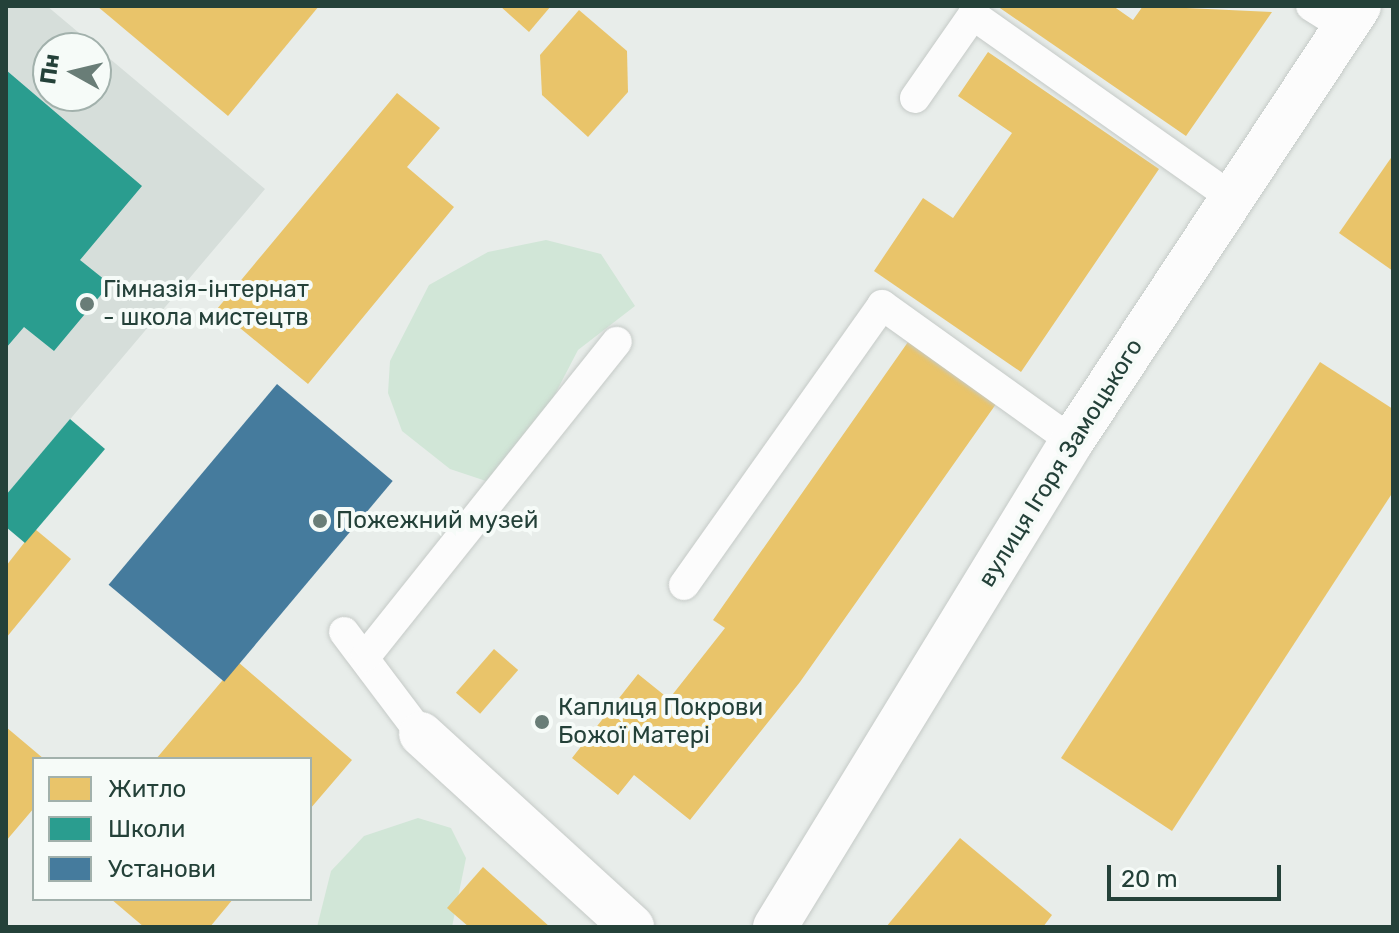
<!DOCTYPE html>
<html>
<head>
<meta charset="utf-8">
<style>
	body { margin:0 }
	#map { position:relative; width:1399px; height:933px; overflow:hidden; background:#e8edea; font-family:Rubik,sans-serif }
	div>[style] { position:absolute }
	.built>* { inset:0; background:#d6deda }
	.green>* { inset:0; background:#d1e6d7 }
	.homes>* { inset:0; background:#e9c46a; transform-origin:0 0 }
	.schools>* { inset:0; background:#2a9d8f }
	.public>* { inset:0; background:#457b9d; transform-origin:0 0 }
	.roads { filter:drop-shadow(0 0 2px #c5cac7) drop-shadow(0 0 2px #c5cac7) }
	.lane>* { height:30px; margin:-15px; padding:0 15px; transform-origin:15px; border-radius:15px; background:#fcfcfc }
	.street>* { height:44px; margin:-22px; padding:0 22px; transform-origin:22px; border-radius:22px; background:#fcfcfc }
	.dots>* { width:22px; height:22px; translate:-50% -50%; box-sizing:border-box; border:4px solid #f6fbf8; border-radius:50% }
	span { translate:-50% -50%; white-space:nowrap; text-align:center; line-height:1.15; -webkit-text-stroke:8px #f6fbf8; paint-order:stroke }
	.poi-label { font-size:24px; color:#244139 }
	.left { translate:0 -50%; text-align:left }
	.street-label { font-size:24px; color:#244139 }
	.frame { position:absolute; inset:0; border:8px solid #244139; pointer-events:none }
	.legend { position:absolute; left:32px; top:757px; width:280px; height:144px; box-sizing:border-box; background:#f6fbf8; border:2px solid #a2b1ac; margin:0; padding:10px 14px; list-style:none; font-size:24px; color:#244139 }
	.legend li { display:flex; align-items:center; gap:16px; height:40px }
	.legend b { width:40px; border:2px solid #a2b1ac }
	.north { position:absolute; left:32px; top:32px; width:80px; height:80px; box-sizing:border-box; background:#f6fbf8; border:2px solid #a2b1ac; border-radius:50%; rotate:278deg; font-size:22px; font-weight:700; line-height:32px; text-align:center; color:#244139 }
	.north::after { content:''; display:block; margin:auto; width:28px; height:36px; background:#697d77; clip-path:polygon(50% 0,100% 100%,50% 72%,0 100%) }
	.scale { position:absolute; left:1107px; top:865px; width:174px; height:36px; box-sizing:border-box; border:4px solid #244139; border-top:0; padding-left:10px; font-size:24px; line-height:28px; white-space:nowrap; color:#244139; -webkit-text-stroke:6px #f6fbf8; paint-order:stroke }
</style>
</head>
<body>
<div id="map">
	<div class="built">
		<i style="clip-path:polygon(evenodd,6px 6px,47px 6px,265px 189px,6px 495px,6px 6px,48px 48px,96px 48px,96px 96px,48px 96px,48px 48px)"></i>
	</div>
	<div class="green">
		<i style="clip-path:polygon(546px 240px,601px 254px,635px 306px,578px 350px,515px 471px,486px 481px,450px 469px,402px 431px,388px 393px,390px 361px,429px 285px,488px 252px)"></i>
		<i style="clip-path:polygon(418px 818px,451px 828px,466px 858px,452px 927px,317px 927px,331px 871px,364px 836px)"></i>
	</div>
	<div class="homes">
		<i style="clip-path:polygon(97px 6px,319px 6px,228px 116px)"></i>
		<i style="clip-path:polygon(500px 6px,551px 6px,529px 32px)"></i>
		<i style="clip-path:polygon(997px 6px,1113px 6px,1133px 20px,1143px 6px,1272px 12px,1186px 136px)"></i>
		<i style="clip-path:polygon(579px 10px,627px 51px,628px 92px,588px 137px,542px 95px,540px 55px)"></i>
		<i style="clip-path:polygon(988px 52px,1159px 169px,1021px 372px,874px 271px,923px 198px,953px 218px,1012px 133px,958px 96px)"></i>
		<i style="clip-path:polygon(397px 93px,440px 128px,407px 167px,454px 207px,308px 384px,217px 309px)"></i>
		<i style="clip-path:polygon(1393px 155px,1393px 271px,1339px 233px)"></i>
		<i style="clip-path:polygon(908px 342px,996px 404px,800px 682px,690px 820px,634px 775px,618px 795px,572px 758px,638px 674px,669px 699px,725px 628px,713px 620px)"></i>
		<i style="clip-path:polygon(1320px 362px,1393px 409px,1393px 492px,1172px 831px,1061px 758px)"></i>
		<i style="clip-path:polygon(35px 529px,71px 559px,6px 638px,6px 566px)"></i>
		<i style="left:494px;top:649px;width:32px;height:58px;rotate:41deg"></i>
		<i style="clip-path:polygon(238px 662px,352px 760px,310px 809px,310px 759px,156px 759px)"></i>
		<i style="clip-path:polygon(6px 727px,44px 759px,34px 759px,34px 808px,6px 841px)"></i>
		<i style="clip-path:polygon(960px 838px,1052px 915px,1043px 927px,886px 927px)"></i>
		<i style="clip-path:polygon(483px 867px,550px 927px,469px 927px,447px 908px)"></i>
		<i style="clip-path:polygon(111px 899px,233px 899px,210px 927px,144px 927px)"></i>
	</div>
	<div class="schools">
		<i style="clip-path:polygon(6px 70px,142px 186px,80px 260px,110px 284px,54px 351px,24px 327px,6px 348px)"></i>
		<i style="clip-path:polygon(70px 419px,105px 449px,25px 543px,6px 527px,6px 495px)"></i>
	</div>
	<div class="public">
		<i style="left:277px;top:384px;width:151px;height:262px;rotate:40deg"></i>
	</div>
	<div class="roads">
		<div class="lane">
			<i style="left:1311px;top:6px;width:39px;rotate:32deg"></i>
			<i style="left:915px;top:98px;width:101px;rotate:-55.1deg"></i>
			<i style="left:973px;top:15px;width:314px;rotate:35.2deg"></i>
			<i style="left:684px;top:585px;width:343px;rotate:-54.7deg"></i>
			<i style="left:882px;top:305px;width:234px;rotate:35.6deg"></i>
			<i style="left:344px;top:632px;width:128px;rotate:53deg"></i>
			<i style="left:366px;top:656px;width:402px;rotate:-51.4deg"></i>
		</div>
		<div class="street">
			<i style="left:421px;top:734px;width:286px;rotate:42.4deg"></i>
			<i style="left:775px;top:927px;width:570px;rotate:-58.57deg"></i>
			<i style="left:1072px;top:441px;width:521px;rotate:-56.58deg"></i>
		</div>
	</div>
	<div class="dots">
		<i style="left:87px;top:304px;background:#697d77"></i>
		<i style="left:320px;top:521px;background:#697d77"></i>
		<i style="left:542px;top:722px;background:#697d77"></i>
	</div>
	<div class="poi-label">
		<span class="left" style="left:103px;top:304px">Гімназія-інтернат<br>- школа мистецтв</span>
		<span class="left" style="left:336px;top:521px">Пожежний музей</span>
		<span class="left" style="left:558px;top:722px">Каплиця Покрови<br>Божої Матері</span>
	</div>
	<div class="street-label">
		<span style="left:1061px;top:463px;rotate:-58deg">вулиця Ігоря Замоцького</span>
	</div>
	<div class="frame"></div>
	<ul class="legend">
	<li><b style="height:22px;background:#e9c46a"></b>Житло</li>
	<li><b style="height:22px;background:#2a9d8f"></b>Школи</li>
	<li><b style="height:22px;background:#457b9d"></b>Установи</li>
	</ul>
	<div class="north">Пн</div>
	<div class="scale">20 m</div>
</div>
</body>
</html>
